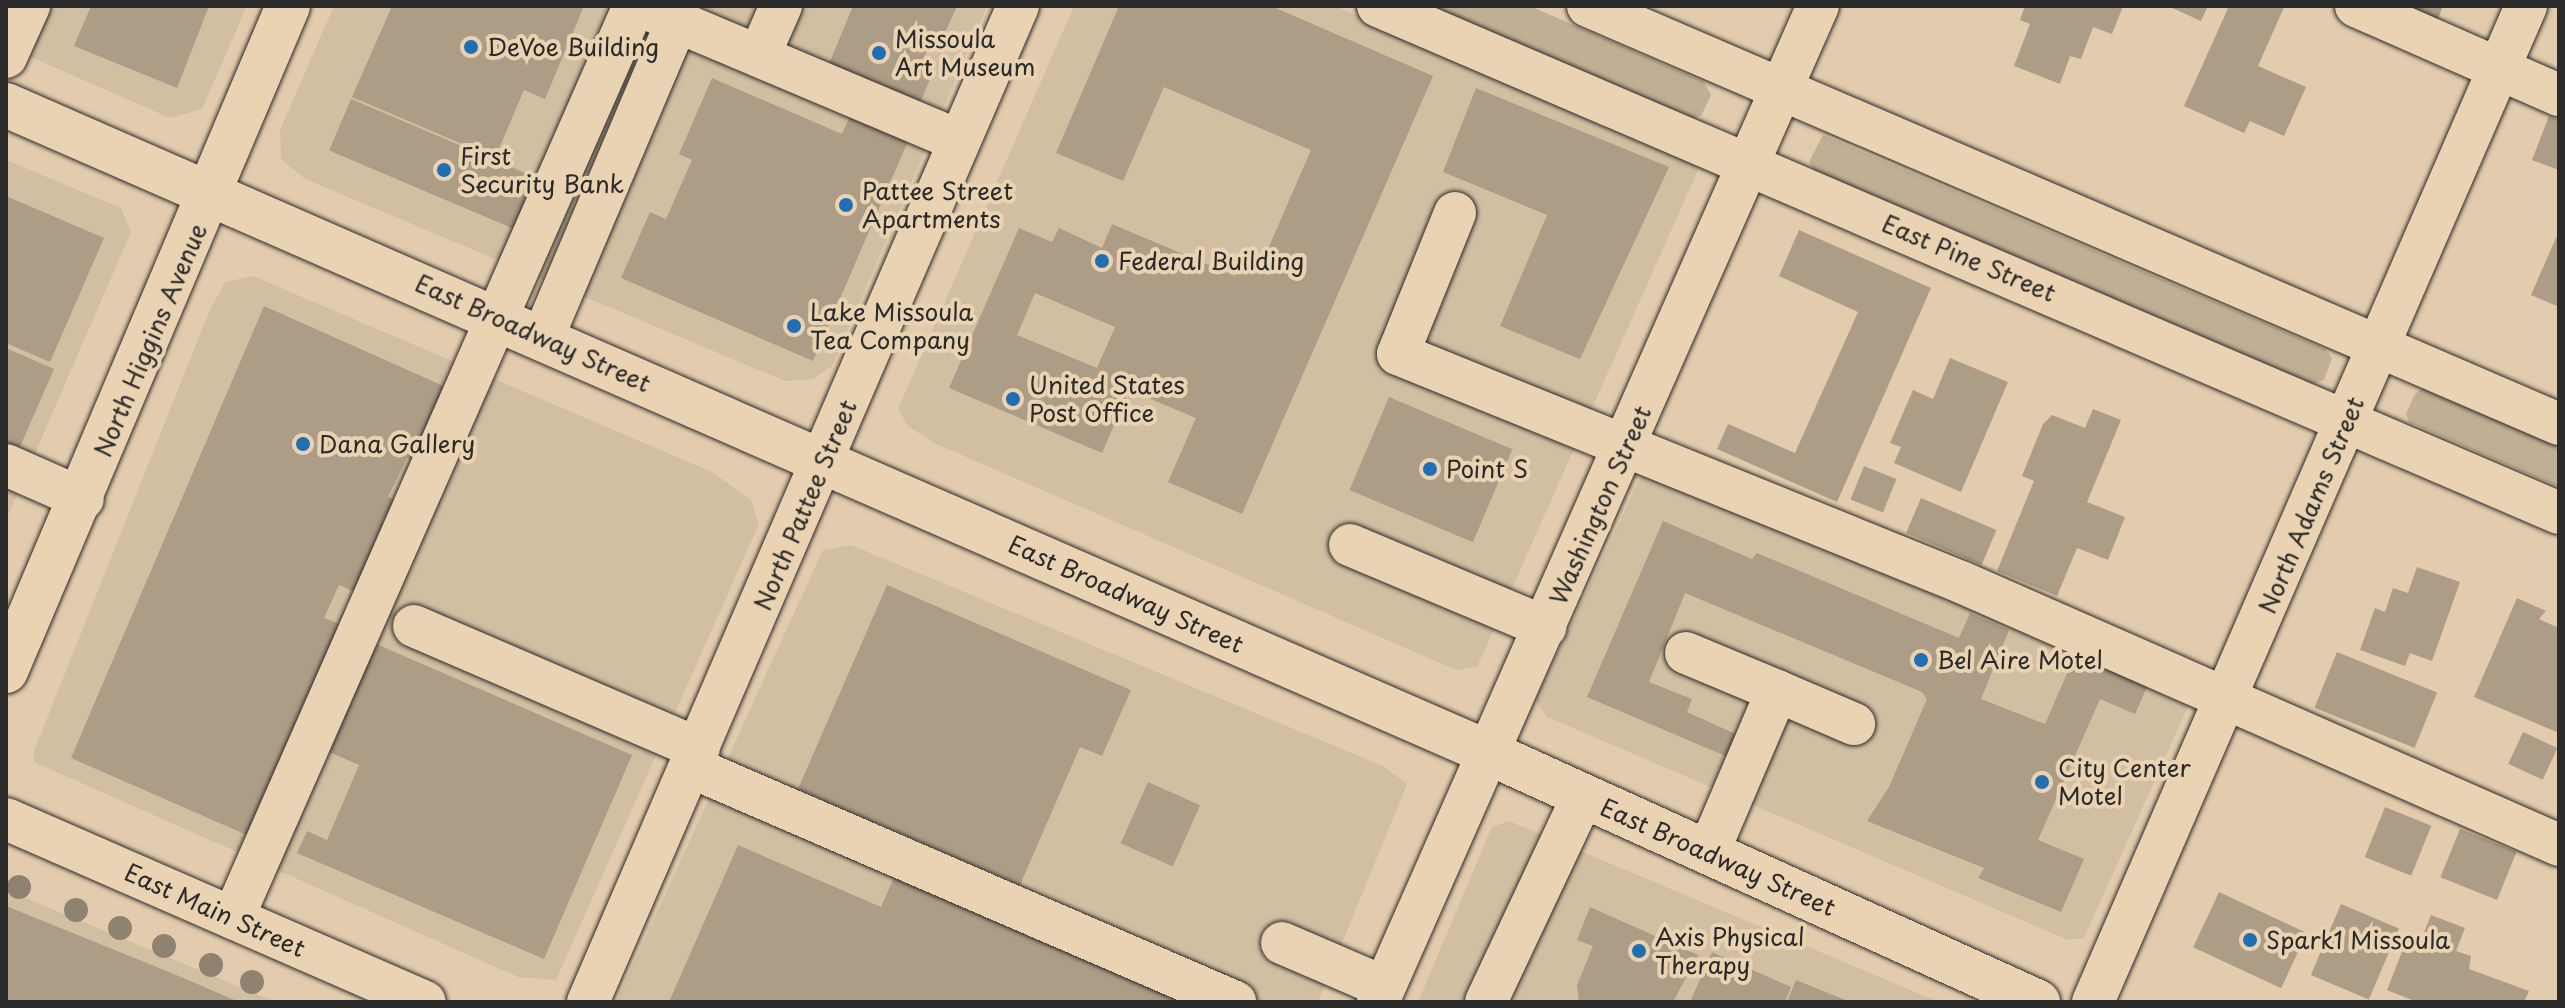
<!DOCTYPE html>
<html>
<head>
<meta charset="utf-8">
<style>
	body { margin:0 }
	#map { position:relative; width:2565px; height:1008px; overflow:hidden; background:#e2ccad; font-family:"Playpen Sans",sans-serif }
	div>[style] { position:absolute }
	.built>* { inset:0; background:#d2bea1 }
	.green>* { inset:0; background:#c1af95 }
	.building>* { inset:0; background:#ad9c86; transform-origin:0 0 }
	.roads { filter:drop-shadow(0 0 2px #2b2b2b) drop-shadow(0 0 2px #2b2b2b) }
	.minor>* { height:42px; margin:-21px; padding:0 21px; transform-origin:21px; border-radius:21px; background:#ead3b2 }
	.major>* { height:44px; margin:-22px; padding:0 22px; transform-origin:22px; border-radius:22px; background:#ead3b2 }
	.trees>* { width:24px; height:24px; margin:-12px; border-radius:50%; background:#8e8271 }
	.dots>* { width:22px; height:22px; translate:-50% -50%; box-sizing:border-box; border:4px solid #ead3b2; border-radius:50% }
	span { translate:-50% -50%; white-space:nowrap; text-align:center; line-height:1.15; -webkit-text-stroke:8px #ead3b2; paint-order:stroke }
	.poi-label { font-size:24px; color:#2b2b2b }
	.left { translate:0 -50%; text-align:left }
	.street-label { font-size:24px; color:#2b2b2b }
	.frame { position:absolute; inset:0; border:8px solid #2b2b2b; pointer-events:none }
</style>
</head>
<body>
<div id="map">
	<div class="built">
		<i style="clip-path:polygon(6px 6px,247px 6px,202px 109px,170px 118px,6px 46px)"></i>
		<i style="clip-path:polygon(334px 6px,987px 6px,832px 366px,813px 379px,785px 381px,305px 179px,281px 159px,280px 130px)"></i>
		<i style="clip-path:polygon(1074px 6px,1335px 6px,1685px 153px,1698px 170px,1477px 667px,1456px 670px,934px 443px,908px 426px,898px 409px)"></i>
		<i style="clip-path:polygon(6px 160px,121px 208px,131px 232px,6px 520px)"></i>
		<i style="clip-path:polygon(253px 276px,712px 472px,751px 500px,759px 524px,556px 980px,518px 977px,34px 762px,34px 751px,209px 312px,225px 282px)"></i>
		<i style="clip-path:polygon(1651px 456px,2189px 704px,2084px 938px,2068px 940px,1547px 717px,1535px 700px)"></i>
		<i style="clip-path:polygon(851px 545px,1383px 766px,1407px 784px,1318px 1002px,616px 1002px,823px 550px)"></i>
		<i style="clip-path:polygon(1509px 821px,1939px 1002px,1418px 1002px,1492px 827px)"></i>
		<i style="clip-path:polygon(6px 890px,276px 1002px,6px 1002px)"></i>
	</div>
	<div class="green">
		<i style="clip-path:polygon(1431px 6px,1530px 6px,1704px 82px,1711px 95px,1701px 116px,1693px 118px)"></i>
		<i style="clip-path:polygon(1823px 135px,2325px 349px,2332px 358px,2324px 380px,2309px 385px,1816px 172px,1809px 162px)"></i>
		<i style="clip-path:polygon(2425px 386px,2559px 444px,2559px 487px,2409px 422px,2406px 414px,2415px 394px)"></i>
	</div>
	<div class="building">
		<i style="clip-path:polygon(91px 6px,209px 6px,177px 88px,74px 46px)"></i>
		<i style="clip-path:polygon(392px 6px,584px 6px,545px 99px,524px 90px,495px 158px,352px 97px)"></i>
		<i style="clip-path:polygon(853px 6px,957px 6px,941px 42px,932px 39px,921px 64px,934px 70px,919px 105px,828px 66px)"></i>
		<i style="clip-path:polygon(evenodd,1119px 6px,1271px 6px,1433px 76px,1242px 514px,1168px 482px,1196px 418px,1129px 390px,1102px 453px,949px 388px,1019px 228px,1052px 242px,1059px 228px,1102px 248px,1112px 224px,1235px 276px,1243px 258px,1261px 265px,1311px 150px,1164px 87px,1123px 181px,1056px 153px,1119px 6px,1035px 293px,1115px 327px,1097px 368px,1017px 335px,1035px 293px)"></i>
		<i style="clip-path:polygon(2025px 6px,2123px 6px,2112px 34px,2093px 27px,2081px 59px,2070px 56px,2060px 84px,2014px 66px,2030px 24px,2020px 20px)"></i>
		<i style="clip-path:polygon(2168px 6px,2208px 6px,2201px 21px)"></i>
		<i style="clip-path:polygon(2229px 6px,2284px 7px,2258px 66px,2306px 87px,2284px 136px,2250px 121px,2244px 133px,2184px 106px)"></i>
		<i style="clip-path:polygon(2385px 6px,2443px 6px,2435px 26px)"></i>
		<i style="clip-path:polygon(712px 78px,842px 134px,851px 114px,909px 139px,813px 361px,621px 278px,650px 212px,666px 219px,692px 160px,679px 154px)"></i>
		<i style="clip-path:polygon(1476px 88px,1669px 167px,1580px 359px,1500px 326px,1547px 215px,1443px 172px)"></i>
		<i style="left:351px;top:99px;width:213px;height:56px;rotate:23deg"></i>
		<i style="clip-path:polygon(2549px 116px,2559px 120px,2559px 170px,2532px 160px)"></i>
		<i style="clip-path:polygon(6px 196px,104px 238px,50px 362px,6px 343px)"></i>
		<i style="clip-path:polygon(1799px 230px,1931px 288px,1837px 502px,1717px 449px,1728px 424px,1795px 453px,1858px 312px,1779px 276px)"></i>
		<i style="clip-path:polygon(2559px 231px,2559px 307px,2531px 295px)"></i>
		<i style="clip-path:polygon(264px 306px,457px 392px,417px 463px,407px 458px,388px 497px,400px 502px,362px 595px,339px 585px,324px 618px,347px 627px,258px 840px,71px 758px)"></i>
		<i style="clip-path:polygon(6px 348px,54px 369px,19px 449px,6px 443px)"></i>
		<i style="clip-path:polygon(1950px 358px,2008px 382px,1961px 492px,1894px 463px,1901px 447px,1890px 443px,1913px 390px,1933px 399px)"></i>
		<i style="left:1389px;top:397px;width:134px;height:101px;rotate:23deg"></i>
		<i style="clip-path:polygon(2093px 409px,2121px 420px,2087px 502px,2125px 517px,2108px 560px,2077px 548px,2057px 596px,1997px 571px,2034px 481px,2022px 476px,2043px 424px,2052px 415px,2085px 428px)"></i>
		<i style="left:1864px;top:466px;width:35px;height:36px;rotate:22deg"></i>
		<i style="left:1921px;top:498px;width:82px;height:38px;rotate:23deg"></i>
		<i style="clip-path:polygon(1663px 521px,1752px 559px,1757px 553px,1959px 638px,1970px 613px,2009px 630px,1981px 699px,2045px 724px,2076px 653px,2148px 685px,2135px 714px,2100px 699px,2038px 840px,2084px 859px,2061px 912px,1978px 878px,1984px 868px,1867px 821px,1889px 787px,1927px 699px,1922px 692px,1685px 593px,1649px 682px,1692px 699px,1687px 712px,1740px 736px,1730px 758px,1587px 697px)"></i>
		<i style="clip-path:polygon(2417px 567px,2460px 582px,2432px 661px,2410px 653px,2405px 666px,2360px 650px,2375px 608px,2385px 612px,2393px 588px,2408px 593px)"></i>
		<i style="clip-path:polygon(887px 585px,1131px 690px,1102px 756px,1080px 747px,1020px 885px,798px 789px)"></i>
		<i style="clip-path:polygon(2517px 598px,2546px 611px,2539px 619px,2559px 628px,2559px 733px,2474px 697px)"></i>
		<i style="clip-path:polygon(367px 640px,632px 755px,544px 959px,297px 853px,307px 831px,327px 840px,359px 765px,320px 748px)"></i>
		<i style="left:2337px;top:652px;width:108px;height:60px;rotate:22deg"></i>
		<i style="left:2523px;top:732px;width:38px;height:35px;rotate:25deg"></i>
		<i style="left:1148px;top:782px;width:57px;height:67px;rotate:24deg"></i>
		<i style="left:2385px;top:807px;width:50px;height:54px;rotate:22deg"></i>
		<i style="left:2460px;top:829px;width:61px;height:52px;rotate:22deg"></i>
		<i style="clip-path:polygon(738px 845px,881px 907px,897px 871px,1191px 1002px,669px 1002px)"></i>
		<i style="left:2219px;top:892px;width:97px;height:61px;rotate:25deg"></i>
		<i style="left:2341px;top:904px;width:63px;height:77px;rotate:23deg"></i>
		<i style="clip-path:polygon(6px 906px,174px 974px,239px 1002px,6px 1002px)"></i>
		<i style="clip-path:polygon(1590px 907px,1698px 955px,1673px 1002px,1579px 1002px,1577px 985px,1593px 946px,1577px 940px)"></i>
		<i style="clip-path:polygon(2431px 915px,2465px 928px,2456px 951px,2471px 956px,2469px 969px,2529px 991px,2524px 1002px,2417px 1002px,2387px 990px,2409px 934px,2422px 938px)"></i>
		<i style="clip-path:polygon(1712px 952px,1791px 987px,1785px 1002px,1690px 1002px)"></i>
		<i style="clip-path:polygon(1796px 980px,1850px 1002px,1787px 1002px)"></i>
	</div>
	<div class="roads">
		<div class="minor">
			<i style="left:640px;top:6px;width:346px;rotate:22.9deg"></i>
			<i style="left:1378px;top:6px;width:1285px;rotate:23.23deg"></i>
			<i style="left:1588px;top:6px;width:1057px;rotate:23.29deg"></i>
			<i style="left:2356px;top:6px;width:222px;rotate:23.7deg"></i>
			<i style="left:759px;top:56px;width:55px;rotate:-66.3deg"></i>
			<i style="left:6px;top:57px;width:56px;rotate:-65.7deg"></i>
			<i style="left:1455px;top:213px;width:152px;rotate:112deg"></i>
			<i style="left:1398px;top:354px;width:607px;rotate:22.05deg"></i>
			<i style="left:1961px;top:582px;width:653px;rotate:23.74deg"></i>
			<i style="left:543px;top:337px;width:343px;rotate:-67deg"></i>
			<i style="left:6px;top:465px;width:84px;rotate:23.8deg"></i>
			<i style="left:1350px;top:545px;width:212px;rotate:22.8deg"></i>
			<i style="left:414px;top:626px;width:310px;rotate:23.3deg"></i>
			<i style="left:1686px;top:653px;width:99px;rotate:22.7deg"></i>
			<i style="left:691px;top:767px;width:593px;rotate:23.36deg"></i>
			<i style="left:6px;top:819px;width:457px;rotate:23.6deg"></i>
			<i style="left:1708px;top:853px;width:176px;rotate:-66.9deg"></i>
			<i style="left:1777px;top:691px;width:84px;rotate:23.2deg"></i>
			<i style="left:233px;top:918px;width:996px;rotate:-66.27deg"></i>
			<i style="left:1282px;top:943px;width:111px;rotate:23.3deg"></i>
			<i style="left:588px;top:1002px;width:1085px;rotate:-66.65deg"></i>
			<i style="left:1378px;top:1002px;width:1089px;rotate:-66.17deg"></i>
			<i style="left:1486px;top:1002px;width:228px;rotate:-64.8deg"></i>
			<i style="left:2093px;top:1002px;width:1086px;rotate:-66.5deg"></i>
		</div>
		<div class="major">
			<i style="left:6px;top:105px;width:1618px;rotate:23.6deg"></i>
			<i style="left:1489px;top:753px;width:603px;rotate:24.4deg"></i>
			<i style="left:6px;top:671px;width:722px;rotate:-67.02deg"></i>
		</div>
	</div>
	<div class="trees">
		<i style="left:19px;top:887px"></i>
		<i style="left:76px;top:910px"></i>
		<i style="left:120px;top:928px"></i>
		<i style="left:164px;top:946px"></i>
		<i style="left:211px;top:965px"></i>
		<i style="left:252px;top:982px"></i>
	</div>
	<div class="dots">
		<i style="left:471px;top:47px;background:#1f6fb2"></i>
		<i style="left:879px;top:53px;background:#1f6fb2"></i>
		<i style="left:444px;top:170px;background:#1f6fb2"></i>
		<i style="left:846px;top:205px;background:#1f6fb2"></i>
		<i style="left:1102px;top:261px;background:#1f6fb2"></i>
		<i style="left:794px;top:326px;background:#1f6fb2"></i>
		<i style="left:1013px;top:399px;background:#1f6fb2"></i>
		<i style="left:303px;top:444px;background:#1f6fb2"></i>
		<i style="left:1430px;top:469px;background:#1f6fb2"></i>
		<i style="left:1921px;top:660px;background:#1f6fb2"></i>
		<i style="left:2042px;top:782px;background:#1f6fb2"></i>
		<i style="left:2250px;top:940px;background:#1f6fb2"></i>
		<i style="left:1639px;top:951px;background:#1f6fb2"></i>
	</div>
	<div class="poi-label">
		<span class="left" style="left:895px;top:53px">Missoula<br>Art Museum</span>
		<span class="left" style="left:487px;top:47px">DeVoe Building</span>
		<span class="left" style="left:460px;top:170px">First<br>Security Bank</span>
		<span class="left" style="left:862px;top:205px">Pattee Street<br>Apartments</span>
		<span class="left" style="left:1118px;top:261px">Federal Building</span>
		<span class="left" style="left:810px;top:326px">Lake Missoula<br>Tea Company</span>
		<span class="left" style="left:1029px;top:399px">United States<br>Post Office</span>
		<span class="left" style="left:319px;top:444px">Dana Gallery</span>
		<span class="left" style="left:1446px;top:469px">Point S</span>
		<span class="left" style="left:1937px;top:660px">Bel Aire Motel</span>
		<span class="left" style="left:2058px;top:782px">City Center<br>Motel</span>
		<span class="left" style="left:1655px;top:951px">Axis Physical<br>Therapy</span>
		<span class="left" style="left:2266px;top:940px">Spark1 Missoula</span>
	</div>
	<div class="street-label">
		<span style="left:1969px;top:258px;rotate:23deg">East Pine Street</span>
		<span style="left:533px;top:333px;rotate:24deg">East Broadway Street</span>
		<span style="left:150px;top:340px;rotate:-67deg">North Higgins Avenue</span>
		<span style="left:805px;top:505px;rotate:-67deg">North Pattee Street</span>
		<span style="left:1600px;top:505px;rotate:-66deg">Washington Street</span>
		<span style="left:2311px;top:505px;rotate:-67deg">North Adams Street</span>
		<span style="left:1126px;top:594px;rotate:24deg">East Broadway Street</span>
		<span style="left:1718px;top:857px;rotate:24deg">East Broadway Street</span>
		<span style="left:215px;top:910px;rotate:24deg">East Main Street</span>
	</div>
	<div class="frame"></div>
</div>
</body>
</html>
